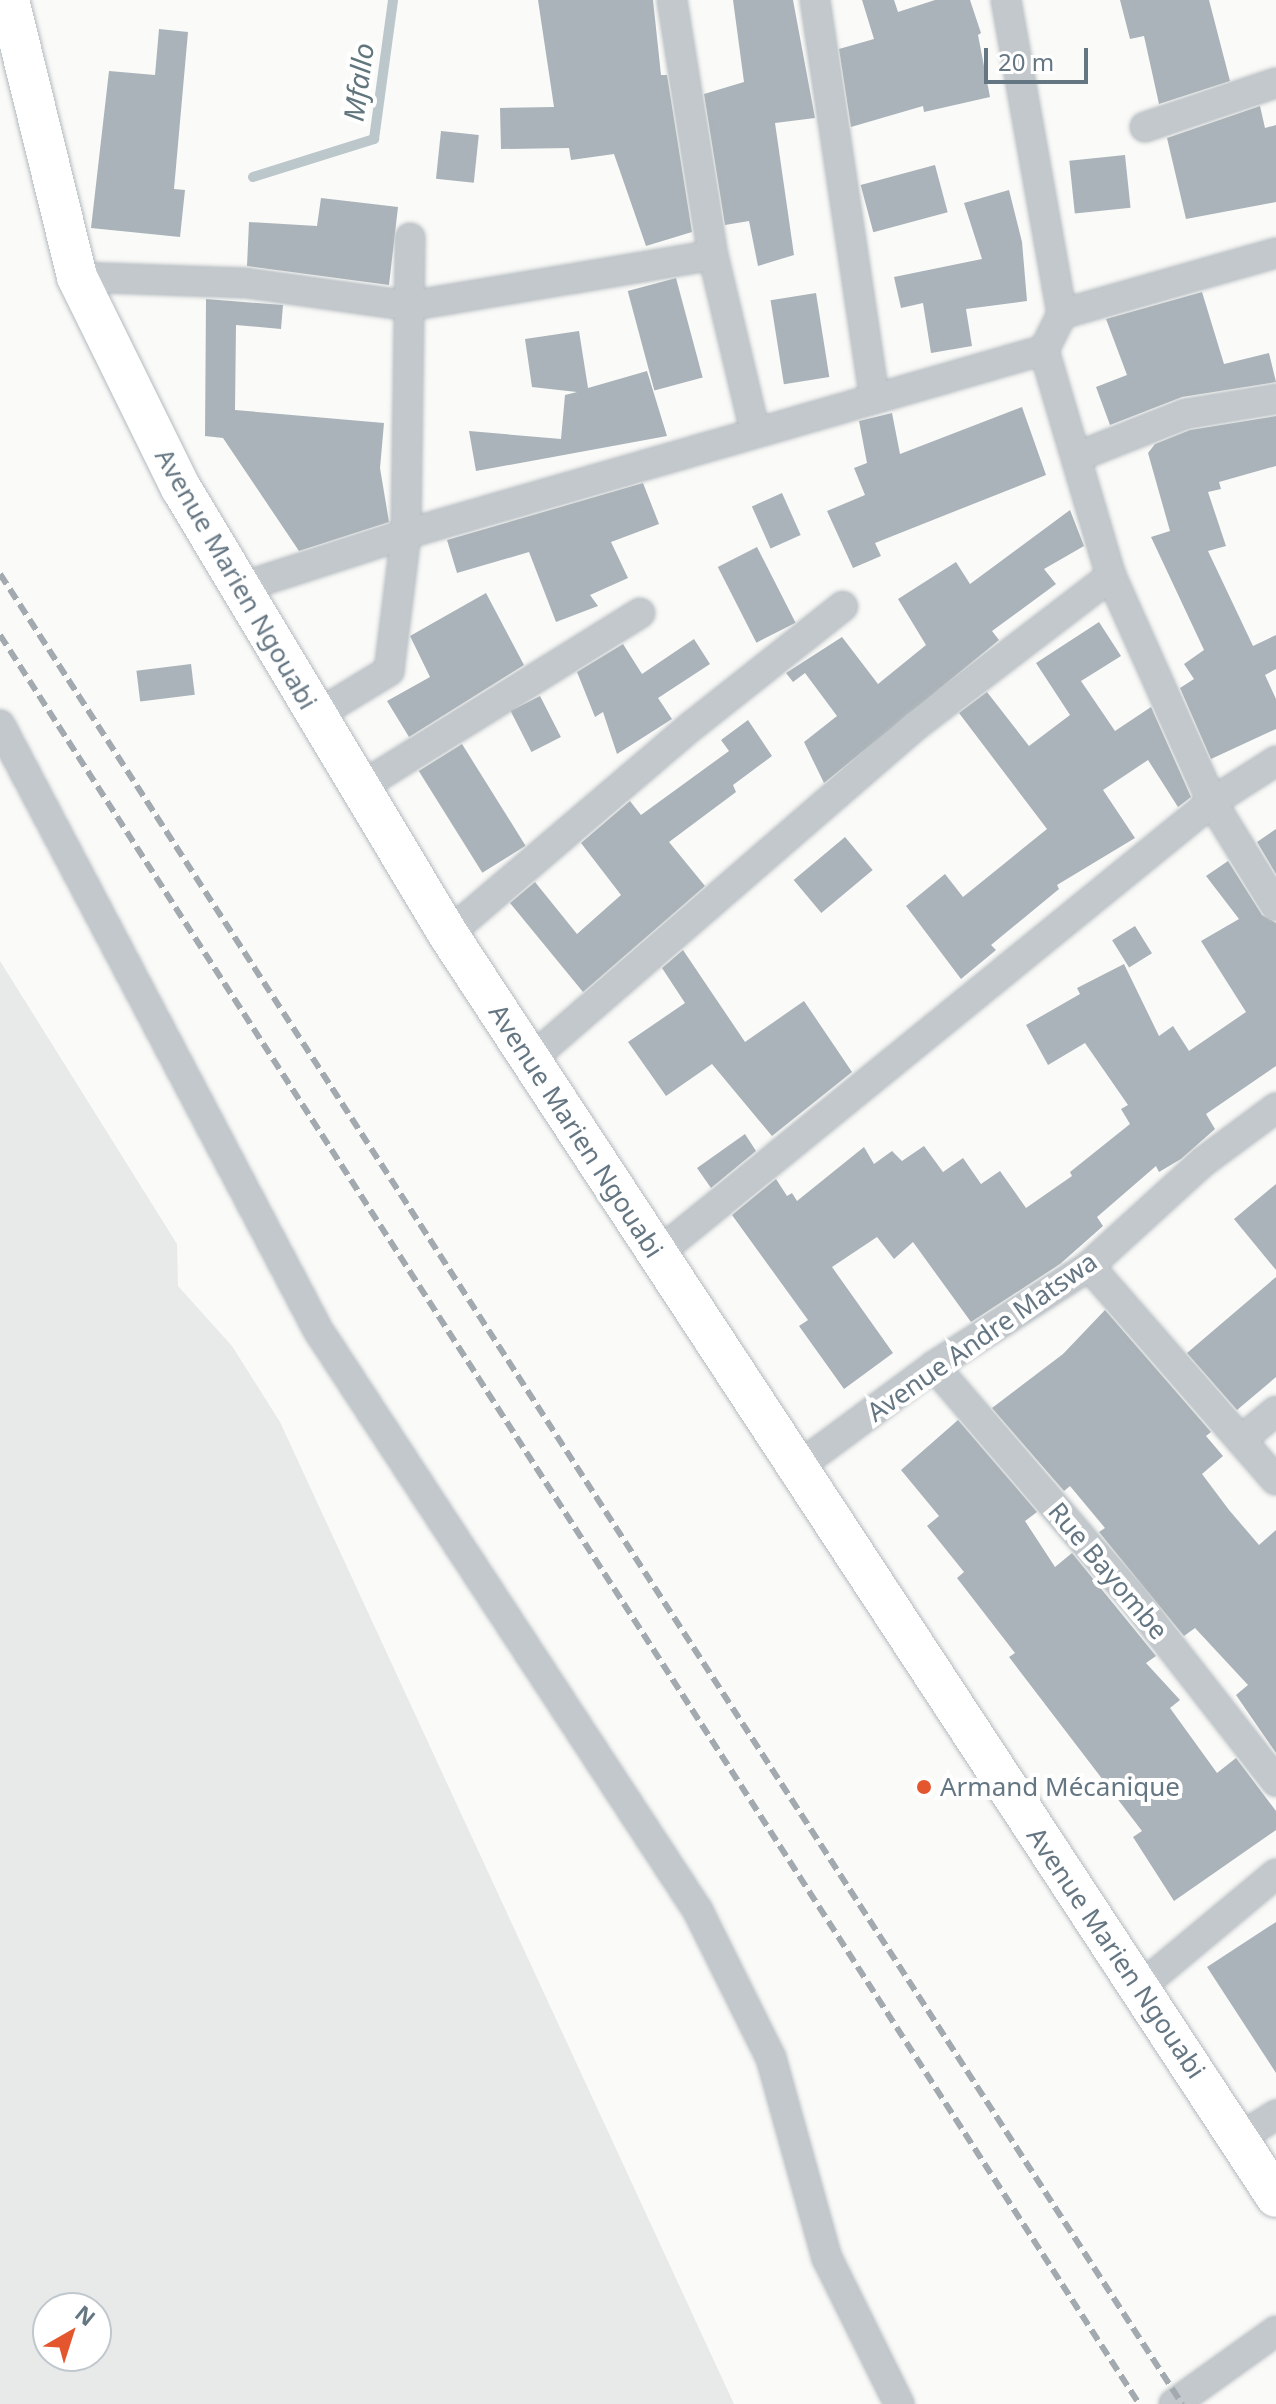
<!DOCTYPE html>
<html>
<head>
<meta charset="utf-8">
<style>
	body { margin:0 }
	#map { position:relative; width:1276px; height:2404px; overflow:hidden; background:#fafaf8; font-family:"Noto Sans",sans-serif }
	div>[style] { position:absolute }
	.built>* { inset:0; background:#e8e9e9 }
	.stream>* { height:10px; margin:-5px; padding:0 5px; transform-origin:5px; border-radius:5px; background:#bbc7cb }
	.building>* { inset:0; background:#aab3b9; transform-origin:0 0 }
	.roads { filter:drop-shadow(0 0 2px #b3babf) drop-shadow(0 0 2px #b3babf) }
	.street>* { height:28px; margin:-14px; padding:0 14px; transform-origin:14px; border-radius:14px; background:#c3c8cc }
	.secondary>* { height:40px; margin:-20px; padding:0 20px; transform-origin:20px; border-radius:20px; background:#fff }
	.rail>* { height:6px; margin-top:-3px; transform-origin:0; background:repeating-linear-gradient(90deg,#a2aab0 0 12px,transparent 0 18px) }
	.dots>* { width:22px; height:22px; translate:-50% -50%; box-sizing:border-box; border:4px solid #fff; border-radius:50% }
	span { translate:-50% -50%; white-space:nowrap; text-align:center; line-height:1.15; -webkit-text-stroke:8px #fff; paint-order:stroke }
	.street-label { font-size:26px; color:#657683 }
	.poi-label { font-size:26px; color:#657683 }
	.left { translate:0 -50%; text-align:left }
	.water-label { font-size:28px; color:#60757c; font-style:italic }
	.north { position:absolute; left:32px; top:2292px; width:80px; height:80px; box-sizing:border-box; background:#fff; border:2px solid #c1c8cd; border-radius:50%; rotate:39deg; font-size:22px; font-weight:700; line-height:32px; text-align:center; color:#657683 }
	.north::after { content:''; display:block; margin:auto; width:28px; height:36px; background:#e4572e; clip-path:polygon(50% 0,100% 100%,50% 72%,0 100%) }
	.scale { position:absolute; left:984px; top:48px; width:104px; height:36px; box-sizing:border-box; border:4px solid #657683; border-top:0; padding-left:10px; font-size:24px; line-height:28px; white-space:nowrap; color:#657683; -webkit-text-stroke:6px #fff; paint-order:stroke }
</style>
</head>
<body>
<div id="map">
	<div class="built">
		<i style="clip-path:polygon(evenodd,0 961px,177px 1244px,178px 1286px,232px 1346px,280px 1422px,734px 2404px,0 2404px,0 961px,48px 2308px,96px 2308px,96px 2356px,48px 2356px,48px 2308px)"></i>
	</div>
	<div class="stream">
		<i style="left:253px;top:177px;width:127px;rotate:-17.4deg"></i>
		<i style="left:374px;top:139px;width:140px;rotate:-82.2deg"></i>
	</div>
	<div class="building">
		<i style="clip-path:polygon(538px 0,653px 0,661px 75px,667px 75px,692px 232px,646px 246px,614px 154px,571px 160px,569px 148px,501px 149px,500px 108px,554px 107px)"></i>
		<i style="clip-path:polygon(733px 0,793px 0,815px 118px,775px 123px,794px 255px,758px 266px,749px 221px,725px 225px,704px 94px,744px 82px)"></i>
		<i style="clip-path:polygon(862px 0,894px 0,898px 12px,935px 0,970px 0,981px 33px,978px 35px,990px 97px,924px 112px,923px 106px,851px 127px,839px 49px,874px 39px)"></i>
		<i style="clip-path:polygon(1120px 0,1209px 0,1230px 81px,1159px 104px,1144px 36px,1130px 39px)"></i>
		<i style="clip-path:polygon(159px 29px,188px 32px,174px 189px,185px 190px,180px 237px,91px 228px,109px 71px,155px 75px)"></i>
		<i style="clip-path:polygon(1260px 106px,1265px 128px,1276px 125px,1276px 202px,1186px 219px,1167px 138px)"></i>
		<i style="left:441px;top:131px;width:38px;height:48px;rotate:6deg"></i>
		<i style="left:1125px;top:155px;width:53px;height:56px;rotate:84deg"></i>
		<i style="left:935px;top:165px;width:49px;height:77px;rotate:75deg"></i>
		<i style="clip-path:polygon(1009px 190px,1022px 242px,1027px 301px,966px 309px,972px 346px,931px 353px,923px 303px,901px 308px,894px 277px,982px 259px,964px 203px)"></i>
		<i style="clip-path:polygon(321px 198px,398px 207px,389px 285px,247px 266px,249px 222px,317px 226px)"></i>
		<i style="left:676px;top:278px;width:103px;height:50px;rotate:75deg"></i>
		<i style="clip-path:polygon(1202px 292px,1224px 364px,1269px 353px,1276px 382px,1182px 397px,1110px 425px,1096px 387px,1127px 375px,1106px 319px)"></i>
		<i style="left:816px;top:293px;width:85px;height:46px;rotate:81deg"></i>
		<i style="clip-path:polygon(206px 299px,283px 305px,281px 329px,236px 325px,235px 410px,384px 423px,380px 468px,389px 522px,299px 551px,223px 438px,205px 436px)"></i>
		<i style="clip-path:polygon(579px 331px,588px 388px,647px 371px,667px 436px,476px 471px,469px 431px,561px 439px,565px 395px,577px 392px,532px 387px,525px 339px)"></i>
		<i style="clip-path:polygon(1022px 407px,1046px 475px,875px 543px,881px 556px,853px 568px,827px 511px,865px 495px,854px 468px,867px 463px,859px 421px,892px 413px,900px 454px)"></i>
		<i style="clip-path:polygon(1276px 416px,1276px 466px,1219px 482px,1221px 489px,1208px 492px,1226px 546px,1208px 551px,1253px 646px,1276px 635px,1276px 669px,1265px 675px,1276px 699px,1276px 729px,1211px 759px,1180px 688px,1194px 679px,1184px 664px,1204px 650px,1151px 537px,1170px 531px,1148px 453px,1155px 444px,1190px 430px)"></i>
		<i style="clip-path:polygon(643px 483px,659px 524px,611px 542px,628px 578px,590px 595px,598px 606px,556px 622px,529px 552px,457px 573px,447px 540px)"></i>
		<i style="left:782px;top:493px;width:46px;height:33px;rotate:66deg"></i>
		<i style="clip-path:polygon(1070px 510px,1084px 546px,1044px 569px,1056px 584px,992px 631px,999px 640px,824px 783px,804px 742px,837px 716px,805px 673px,793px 682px,786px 673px,842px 637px,878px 684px,926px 645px,898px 599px,956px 562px,970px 584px)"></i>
		<i style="left:757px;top:547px;width:85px;height:44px;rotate:63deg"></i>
		<i style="clip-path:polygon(486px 593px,524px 665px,409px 737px,387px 701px,430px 677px,410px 636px)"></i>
		<i style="clip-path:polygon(1099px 622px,1121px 656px,1081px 681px,1115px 731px,1151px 707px,1191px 797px,1178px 807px,1148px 760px,1103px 790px,1135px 838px,1057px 885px,1059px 889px,991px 945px,996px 950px,961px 979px,906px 906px,945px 874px,963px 897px,1047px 829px,959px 713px,987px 692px,1029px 746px,1070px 715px,1036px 663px)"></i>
		<i style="clip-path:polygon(694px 639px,710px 664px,658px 698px,672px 719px,617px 754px,603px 712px,595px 717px,577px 672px,623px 644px,642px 674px)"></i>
		<i style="left:191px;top:664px;width:31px;height:55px;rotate:83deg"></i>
		<i style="left:540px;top:696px;width:46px;height:33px;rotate:63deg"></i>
		<i style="clip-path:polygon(748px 720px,772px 756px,733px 785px,736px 792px,669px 842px,705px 886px,583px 992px,510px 903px,535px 882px,577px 934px,621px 895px,581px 843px,630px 801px,641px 815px,729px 751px,721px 740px)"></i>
		<i style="left:462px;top:744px;width:120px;height:51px;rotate:58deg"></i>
		<i style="clip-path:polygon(1276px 829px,1276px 874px,1257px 842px)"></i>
		<i style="left:845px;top:837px;width:43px;height:67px;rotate:50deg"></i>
		<i style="clip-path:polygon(1228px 861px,1262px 915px,1276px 923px,1276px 1066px,1206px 1114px,1215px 1129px,1181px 1159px,1159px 1172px,1156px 1166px,1097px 1217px,1103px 1226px,1060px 1264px,971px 1322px,913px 1242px,894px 1259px,877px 1237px,832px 1267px,893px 1353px,844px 1389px,799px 1326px,808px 1320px,732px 1215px,776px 1179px,787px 1196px,792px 1193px,797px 1201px,864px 1147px,874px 1164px,892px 1151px,902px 1161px,924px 1146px,943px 1172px,963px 1158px,981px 1184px,1000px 1171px,1026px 1208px,1072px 1176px,1070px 1172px,1130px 1124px,1121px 1109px,1128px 1105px,1085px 1043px,1048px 1065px,1026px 1025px,1080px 994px,1077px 988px,1124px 964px,1159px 1036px,1173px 1026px,1189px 1051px,1246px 1012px,1201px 941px,1239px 919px,1206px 876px)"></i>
		<i style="left:1135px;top:926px;width:32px;height:27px;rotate:58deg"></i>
		<i style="clip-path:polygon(683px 950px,745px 1042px,804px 1001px,852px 1072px,772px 1136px,712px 1064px,666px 1096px,628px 1042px,685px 1003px,662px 968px)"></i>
		<i style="clip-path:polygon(745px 1134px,756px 1151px,711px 1188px,697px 1168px)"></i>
		<i style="clip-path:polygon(1276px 1184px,1276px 1270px,1234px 1219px)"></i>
		<i style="clip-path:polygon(1276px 1277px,1276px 1377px,1237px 1410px,1187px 1353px)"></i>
		<i style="clip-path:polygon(1105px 1310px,1211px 1432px,1206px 1436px,1223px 1456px,1202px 1474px,1229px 1510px,1259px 1545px,1276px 1530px,1276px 1753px,1236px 1695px,1248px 1685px,1195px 1628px,1184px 1636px,1099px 1532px,1105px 1528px,1070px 1486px,1064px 1491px,992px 1408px,1063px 1354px)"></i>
		<i style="clip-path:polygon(958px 1420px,1037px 1512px,1025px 1521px,1055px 1567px,1072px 1553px,1156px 1656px,1146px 1663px,1180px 1700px,1170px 1708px,1217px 1773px,1236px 1758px,1276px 1811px,1276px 1830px,1174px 1901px,1133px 1837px,1142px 1831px,1009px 1657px,1015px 1653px,957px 1578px,964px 1572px,927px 1526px,939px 1516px,901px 1470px)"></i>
		<i style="clip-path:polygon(1276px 1922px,1276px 2073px,1207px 1967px)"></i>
	</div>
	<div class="roads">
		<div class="street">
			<i style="left:672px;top:0;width:258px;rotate:80.9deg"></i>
			<i style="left:713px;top:255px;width:181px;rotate:76.6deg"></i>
			<i style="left:815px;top:0;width:401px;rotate:81.5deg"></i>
			<i style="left:1006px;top:0;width:319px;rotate:79.9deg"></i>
			<i style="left:1062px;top:314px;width:40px;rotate:116.6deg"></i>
			<i style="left:1044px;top:350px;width:236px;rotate:73.5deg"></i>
			<i style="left:1111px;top:576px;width:248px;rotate:65.9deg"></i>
			<i style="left:1212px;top:802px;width:122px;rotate:58.4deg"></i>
			<i style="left:1145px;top:127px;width:138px;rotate:-18.6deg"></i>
			<i style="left:77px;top:277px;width:169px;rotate:2deg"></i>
			<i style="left:246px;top:283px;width:165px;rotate:8deg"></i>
			<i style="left:409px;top:306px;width:308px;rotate:-9.5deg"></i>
			<i style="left:1062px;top:314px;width:223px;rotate:-15.9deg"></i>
			<i style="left:1079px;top:456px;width:114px;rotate:-21.6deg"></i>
			<i style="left:1185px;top:414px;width:92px;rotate:-9.4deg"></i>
			<i style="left:239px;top:588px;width:176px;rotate:-17.9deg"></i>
			<i style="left:406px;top:534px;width:664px;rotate:-16.09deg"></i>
			<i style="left:315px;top:716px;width:87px;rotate:-31.3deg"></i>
			<i style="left:389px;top:671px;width:138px;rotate:-82.9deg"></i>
			<i style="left:406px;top:534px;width:296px;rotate:-89.2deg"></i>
			<i style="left:0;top:725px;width:683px;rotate:62.27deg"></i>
			<i style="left:318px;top:1330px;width:694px;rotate:56.81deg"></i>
			<i style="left:698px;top:1911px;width:164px;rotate:63.6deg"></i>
			<i style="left:771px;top:2058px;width:208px;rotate:74.4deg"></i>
			<i style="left:827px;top:2258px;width:163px;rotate:63.7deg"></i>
			<i style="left:359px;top:788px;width:331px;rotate:-31.9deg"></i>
			<i style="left:448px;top:934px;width:322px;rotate:-40.5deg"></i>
			<i style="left:693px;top:725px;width:191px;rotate:-38.4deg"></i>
			<i style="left:530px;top:1060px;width:510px;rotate:-40.94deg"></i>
			<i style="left:915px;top:726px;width:247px;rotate:-37.4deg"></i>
			<i style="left:657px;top:1254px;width:716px;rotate:-39.16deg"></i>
			<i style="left:1212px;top:802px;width:76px;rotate:-32.6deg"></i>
			<i style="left:1089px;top:1266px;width:284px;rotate:48.9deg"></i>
			<i style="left:934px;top:1366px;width:304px;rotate:49.4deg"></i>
			<i style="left:1132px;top:1597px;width:234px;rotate:52deg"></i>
			<i style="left:1241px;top:1440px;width:45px;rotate:-39.6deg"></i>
			<i style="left:795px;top:1469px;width:173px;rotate:-36.5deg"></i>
			<i style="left:934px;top:1366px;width:184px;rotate:-32.8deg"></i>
			<i style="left:1089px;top:1266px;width:154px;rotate:-42.4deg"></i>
			<i style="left:1203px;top:1162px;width:91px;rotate:-36.5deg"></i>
			<i style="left:1139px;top:1988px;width:178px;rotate:-39.8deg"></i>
			<i style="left:1239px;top:2138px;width:44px;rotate:-31.9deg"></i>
			<i style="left:1174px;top:2404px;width:125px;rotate:-35.6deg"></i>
		</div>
		<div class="secondary">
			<i style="left:9px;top:0;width:285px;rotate:76.2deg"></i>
			<i style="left:77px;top:277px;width:235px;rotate:63.8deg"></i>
			<i style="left:181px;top:488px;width:520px;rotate:59.09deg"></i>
			<i style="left:448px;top:934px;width:1510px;rotate:56.75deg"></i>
		</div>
	</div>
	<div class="rail">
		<i style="left:0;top:574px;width:2179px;rotate:57.14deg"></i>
		<i style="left:0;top:635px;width:2104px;rotate:57.22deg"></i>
	</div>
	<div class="dots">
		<i style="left:924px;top:1787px;background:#e4572e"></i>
	</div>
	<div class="street-label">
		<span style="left:236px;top:579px;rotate:60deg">Avenue Marien Ngouabi</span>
		<span style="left:576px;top:1131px;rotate:57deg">Avenue Marien Ngouabi</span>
		<span style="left:982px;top:1337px;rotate:-35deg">Avenue Andre Matswa</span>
		<span style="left:1108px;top:1571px;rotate:50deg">Rue Bayombe</span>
		<span style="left:1116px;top:1953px;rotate:56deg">Avenue Marien Ngouabi</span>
	</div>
	<div class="poi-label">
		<span class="left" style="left:940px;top:1787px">Armand Mécanique</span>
	</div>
	<div class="water-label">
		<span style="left:358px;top:82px;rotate:-82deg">Mfallo</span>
	</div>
	<div class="north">N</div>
	<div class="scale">20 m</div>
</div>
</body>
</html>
